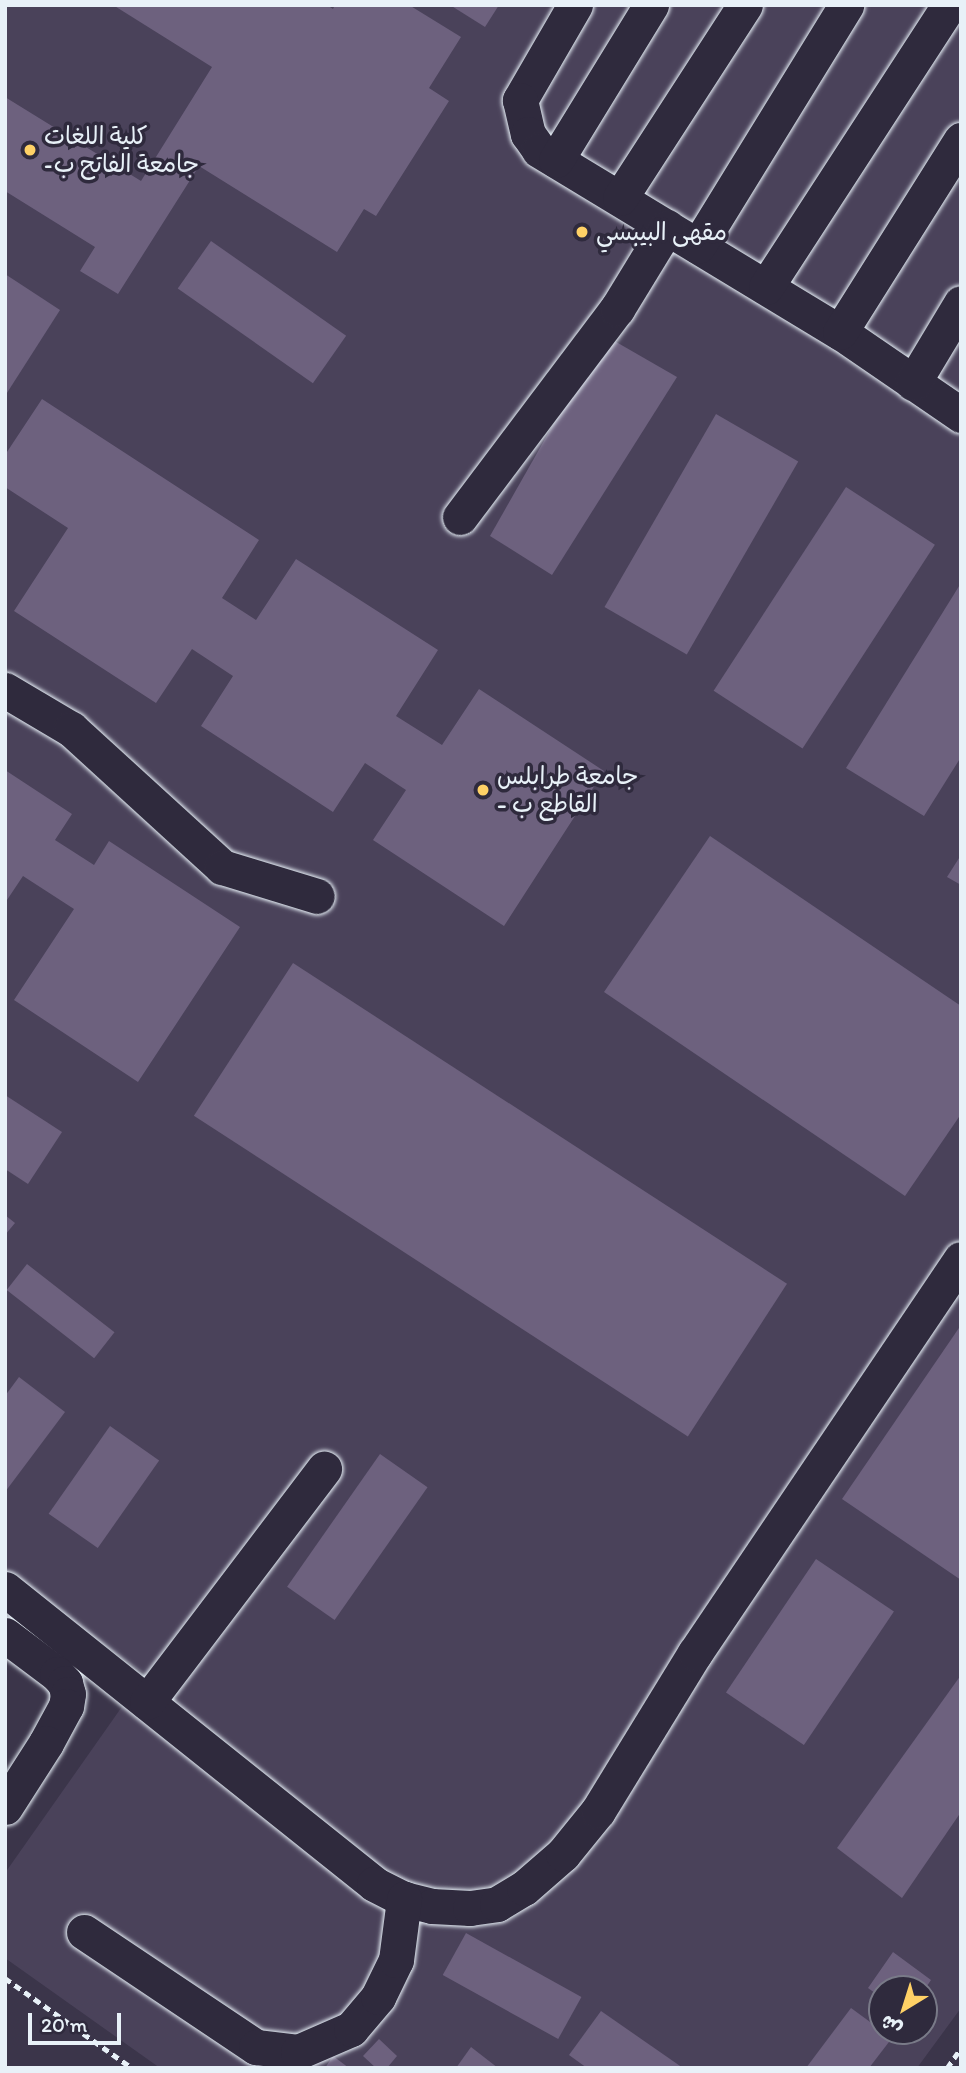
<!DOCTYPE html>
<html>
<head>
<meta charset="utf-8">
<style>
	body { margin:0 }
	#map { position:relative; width:966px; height:2073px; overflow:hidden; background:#3b354a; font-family:Itim,"Playpen Sans Arabic",sans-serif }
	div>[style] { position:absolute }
	.built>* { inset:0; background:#4a425a }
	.building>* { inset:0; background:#6d617e; transform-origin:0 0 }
	.path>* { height:4.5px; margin-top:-2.25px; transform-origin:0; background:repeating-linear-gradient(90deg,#e8f1f8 0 7px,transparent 0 12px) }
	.roads { filter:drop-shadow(0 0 2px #e8f1f8) drop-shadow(0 0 2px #e8f1f8) }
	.minor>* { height:35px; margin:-17.5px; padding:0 17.5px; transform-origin:17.5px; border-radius:17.5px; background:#2f2a3d }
	.dots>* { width:19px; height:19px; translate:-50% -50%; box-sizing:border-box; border:4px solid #2f2a3d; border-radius:50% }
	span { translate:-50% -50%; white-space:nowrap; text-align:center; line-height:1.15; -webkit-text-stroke:7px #2f2a3d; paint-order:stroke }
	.poi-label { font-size:24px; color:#e8f1f8 }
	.left { translate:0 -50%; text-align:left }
	.frame { position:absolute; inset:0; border:7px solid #e8f1f8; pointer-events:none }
	.north { position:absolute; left:868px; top:1975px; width:70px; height:70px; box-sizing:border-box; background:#2f2a3d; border:2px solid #797a88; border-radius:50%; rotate:218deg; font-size:19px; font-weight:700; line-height:28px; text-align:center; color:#e8f1f8 }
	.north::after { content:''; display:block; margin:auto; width:24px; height:32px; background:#ffd166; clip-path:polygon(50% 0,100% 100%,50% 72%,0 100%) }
	.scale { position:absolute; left:28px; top:2013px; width:93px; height:32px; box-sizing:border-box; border:4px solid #e8f1f8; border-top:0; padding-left:9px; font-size:21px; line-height:24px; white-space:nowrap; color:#e8f1f8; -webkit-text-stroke:5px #2f2a3d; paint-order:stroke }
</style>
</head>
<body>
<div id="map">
	<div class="built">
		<i style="clip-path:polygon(evenodd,5px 5px,961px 5px,961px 2008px,917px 2068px,160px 2068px,5px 1958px,5px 1873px,145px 1674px,5px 1575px,5px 5px,882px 1989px,924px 1989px,924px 2031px,882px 2031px,882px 1989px)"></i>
	</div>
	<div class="building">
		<i style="clip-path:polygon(113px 5px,327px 5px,333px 9px,335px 5px,409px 5px,461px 37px,429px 88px,449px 101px,376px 216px,364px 209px,337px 252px,199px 166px,118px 294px,80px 271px,95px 247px,5px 191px,5px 97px,141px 181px,212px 67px)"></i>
		<i style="clip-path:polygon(450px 5px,499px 5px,485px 27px)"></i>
		<i style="left:211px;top:241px;width:165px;height:58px;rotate:35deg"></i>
		<i style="clip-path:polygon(5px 274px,60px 310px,5px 396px)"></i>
		<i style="clip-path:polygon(604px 335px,677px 377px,552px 575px,490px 536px)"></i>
		<i style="clip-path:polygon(42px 399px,259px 540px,222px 598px,256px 620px,296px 559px,438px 650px,396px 716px,442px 745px,479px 689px,604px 771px,504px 926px,373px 840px,406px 790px,365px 763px,333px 812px,201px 726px,233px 676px,192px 649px,156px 703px,14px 611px,68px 528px,5px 487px,5px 455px)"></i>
		<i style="left:716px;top:414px;width:95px;height:223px;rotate:30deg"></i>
		<i style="left:846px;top:487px;width:106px;height:243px;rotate:33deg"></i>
		<i style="clip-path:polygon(961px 583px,961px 757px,924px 816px,846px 768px)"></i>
		<i style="clip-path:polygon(5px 770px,72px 814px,55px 840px,94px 865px,109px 841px,240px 927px,138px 1082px,14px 1000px,74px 909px,23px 876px,5px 903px)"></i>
		<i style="clip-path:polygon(710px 836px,961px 1006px,961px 1114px,905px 1196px,604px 992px)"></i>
		<i style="clip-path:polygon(961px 855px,961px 885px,947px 877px)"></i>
		<i style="left:293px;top:963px;width:589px;height:182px;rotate:33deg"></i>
		<i style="clip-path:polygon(5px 1095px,62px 1132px,28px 1184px,5px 1169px)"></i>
		<i style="clip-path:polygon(5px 1215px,15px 1223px,5px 1235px)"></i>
		<i style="left:27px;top:1264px;width:111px;height:33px;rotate:38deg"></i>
		<i style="clip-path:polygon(961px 1325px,961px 1580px,842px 1499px)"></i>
		<i style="clip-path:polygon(19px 1377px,65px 1412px,5px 1492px,5px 1396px)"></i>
		<i style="left:110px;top:1426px;width:60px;height:107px;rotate:35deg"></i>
		<i style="left:380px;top:1454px;width:58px;height:162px;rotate:35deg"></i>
		<i style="left:816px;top:1559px;width:94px;height:161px;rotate:34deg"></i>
		<i style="clip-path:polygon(961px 1675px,961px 1812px,902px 1898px,837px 1848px)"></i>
		<i style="left:466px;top:1933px;width:132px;height:48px;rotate:29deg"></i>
		<i style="clip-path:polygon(893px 1952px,931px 1980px,925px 1989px,882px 1989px,882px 1998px,868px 1988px)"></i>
		<i style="clip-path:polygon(851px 2008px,892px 2038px,869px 2068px,806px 2068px)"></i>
		<i style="clip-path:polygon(601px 2011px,683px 2068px,587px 2068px,569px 2055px)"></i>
		<i style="clip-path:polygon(379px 2039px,397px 2056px,387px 2068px,376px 2068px,363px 2056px)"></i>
		<i style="clip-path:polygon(471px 2047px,498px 2068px,456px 2068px)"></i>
		<i style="clip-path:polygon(333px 2056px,349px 2068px,325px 2068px)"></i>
	</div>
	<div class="path">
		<i style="left:5px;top:1978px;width:156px;rotate:35.3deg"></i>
		<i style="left:947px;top:2068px;width:24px;rotate:-55deg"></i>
	</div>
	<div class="roads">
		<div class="minor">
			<i style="left:575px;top:5px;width:110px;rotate:120.1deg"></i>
			<i style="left:520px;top:100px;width:35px;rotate:77deg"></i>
			<i style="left:528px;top:134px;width:19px;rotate:55deg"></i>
			<i style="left:539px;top:150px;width:352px;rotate:31.2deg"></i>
			<i style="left:840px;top:332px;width:147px;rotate:34.4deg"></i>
			<i style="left:556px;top:160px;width:182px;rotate:-58.5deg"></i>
			<i style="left:620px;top:198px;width:230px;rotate:-57.1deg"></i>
			<i style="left:698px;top:246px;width:283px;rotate:-58.4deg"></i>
			<i style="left:766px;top:287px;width:336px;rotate:-57deg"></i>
			<i style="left:840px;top:332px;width:227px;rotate:-57.8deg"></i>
			<i style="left:913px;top:383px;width:93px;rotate:-59deg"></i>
			<i style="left:460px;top:517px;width:261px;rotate:-53deg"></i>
			<i style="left:617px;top:309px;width:96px;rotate:-58.6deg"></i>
			<i style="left:5px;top:690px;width:77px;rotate:30.6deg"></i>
			<i style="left:71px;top:729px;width:205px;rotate:42.4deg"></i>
			<i style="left:222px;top:867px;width:99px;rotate:17deg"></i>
			<i style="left:5px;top:1589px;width:472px;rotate:38.6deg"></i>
			<i style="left:374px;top:1884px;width:34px;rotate:27deg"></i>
			<i style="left:404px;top:1899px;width:29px;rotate:14deg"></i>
			<i style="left:432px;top:1906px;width:38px;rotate:3deg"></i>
			<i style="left:470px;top:1908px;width:27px;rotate:-8deg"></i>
			<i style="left:497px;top:1904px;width:31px;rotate:-31deg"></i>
			<i style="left:524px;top:1888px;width:52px;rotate:-41.1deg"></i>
			<i style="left:563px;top:1854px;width:55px;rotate:-50.9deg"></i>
			<i style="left:598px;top:1811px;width:185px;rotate:-58.5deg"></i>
			<i style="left:695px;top:1653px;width:475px;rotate:-56deg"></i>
			<i style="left:5px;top:1635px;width:65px;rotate:36.9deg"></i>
			<i style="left:57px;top:1674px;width:12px;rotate:48deg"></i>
			<i style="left:65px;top:1683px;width:11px;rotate:75deg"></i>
			<i style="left:68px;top:1694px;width:12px;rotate:99deg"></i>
			<i style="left:66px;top:1706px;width:42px;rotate:118.4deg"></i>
			<i style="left:46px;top:1743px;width:76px;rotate:122.6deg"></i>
			<i style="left:147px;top:1702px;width:293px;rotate:-52.8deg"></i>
			<i style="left:84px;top:1932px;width:207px;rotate:33.8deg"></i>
			<i style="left:256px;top:2047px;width:42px;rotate:6.8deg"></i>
			<i style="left:298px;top:2052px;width:58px;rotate:-23.5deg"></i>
			<i style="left:351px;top:2029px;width:42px;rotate:-49.8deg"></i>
			<i style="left:378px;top:1997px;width:41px;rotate:-64.1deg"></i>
			<i style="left:396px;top:1960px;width:62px;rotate:-82.5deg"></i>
		</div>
	</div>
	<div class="dots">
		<i style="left:30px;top:150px;background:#ffd166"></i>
		<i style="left:582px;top:232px;background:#ffd166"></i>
		<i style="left:483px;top:790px;background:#ffd166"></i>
	</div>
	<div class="poi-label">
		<span class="left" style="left:44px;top:150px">كلية اللغات<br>-جامعة الفاتح ب</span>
		<span class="left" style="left:596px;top:232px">مقهى البيبسي</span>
		<span class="left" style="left:497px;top:790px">جامعة طرابلس<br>- القاطع ب</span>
	</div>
	<div class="frame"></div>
	<div class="north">ش</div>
	<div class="scale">20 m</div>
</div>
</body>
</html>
